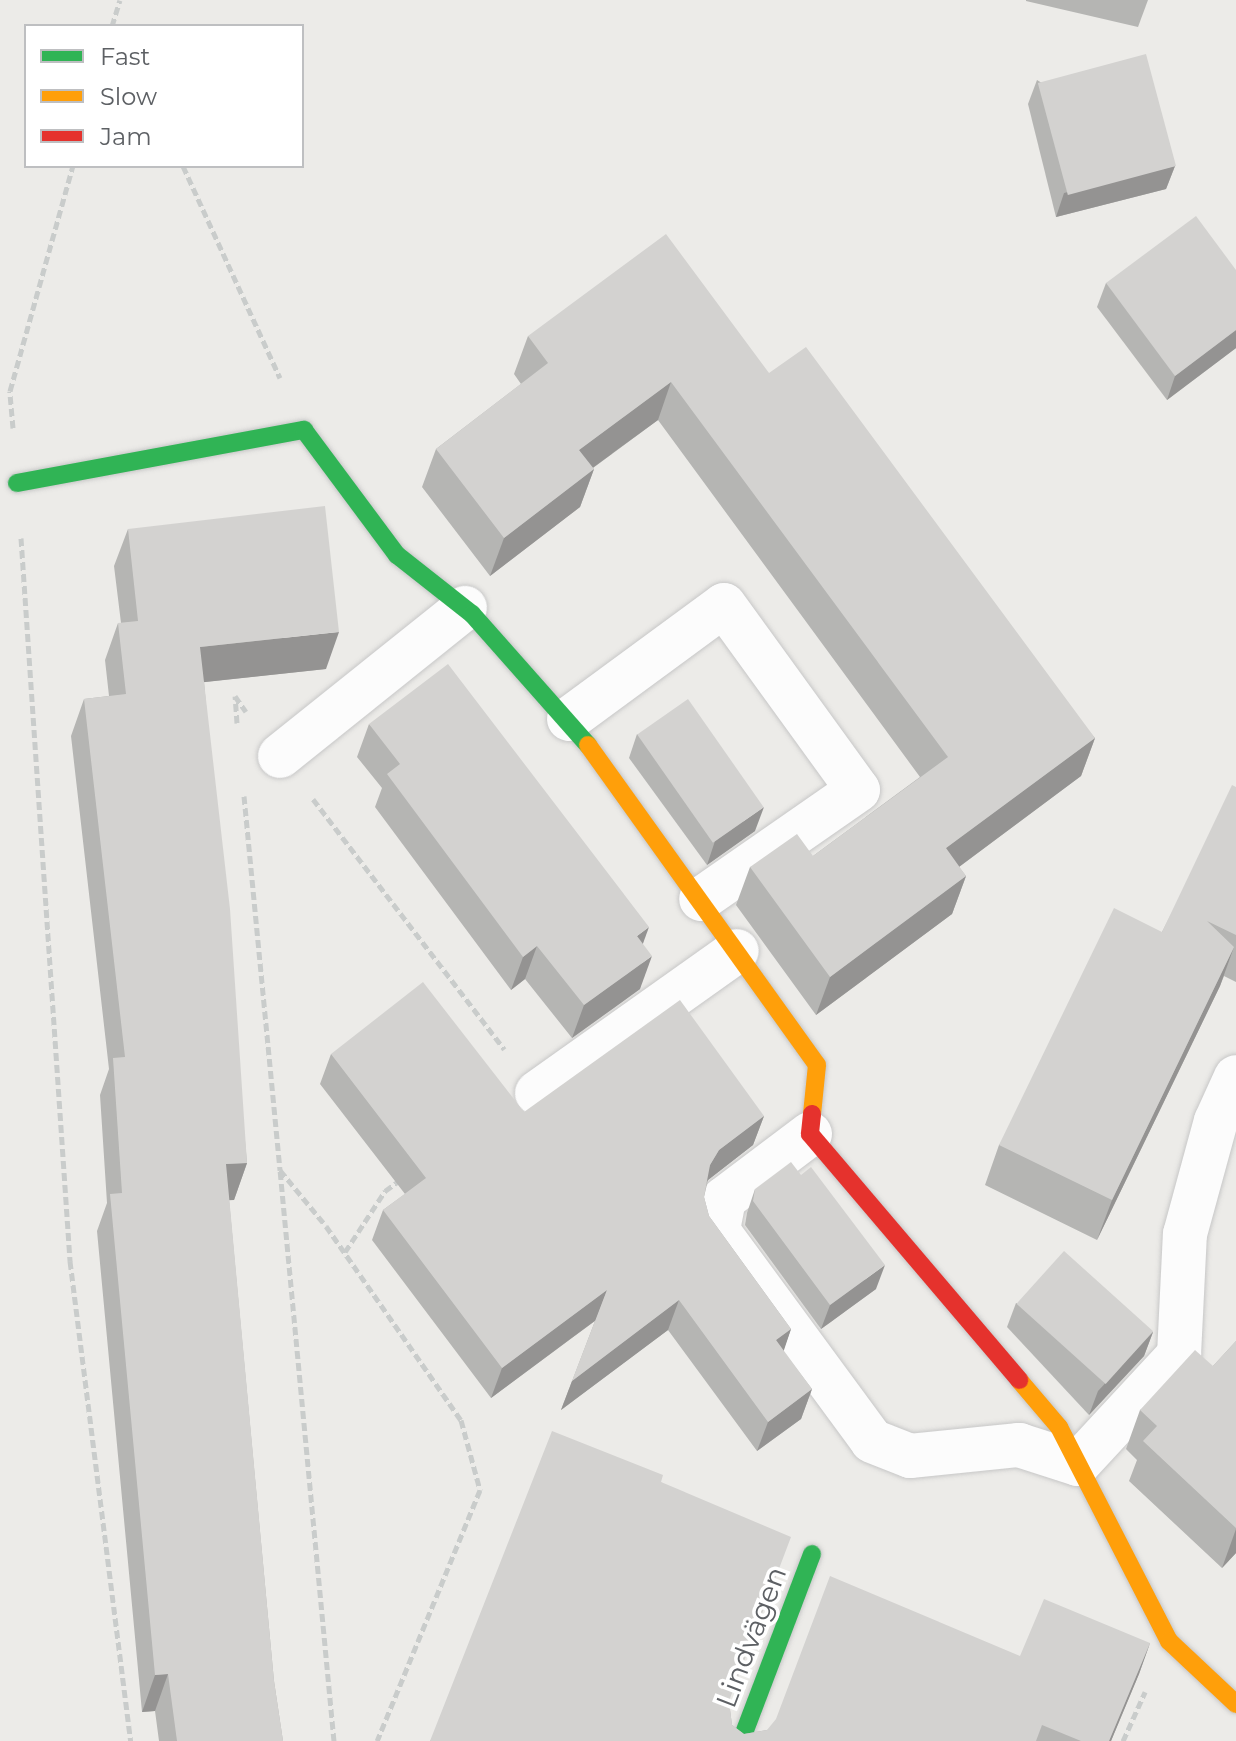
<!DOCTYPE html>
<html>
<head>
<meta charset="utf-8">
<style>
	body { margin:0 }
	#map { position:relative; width:1236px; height:1741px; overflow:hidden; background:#ecebe8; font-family:Montserrat,sans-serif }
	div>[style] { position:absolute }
	.path>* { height:5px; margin-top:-2.5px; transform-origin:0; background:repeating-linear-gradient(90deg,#c9cccb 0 8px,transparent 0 12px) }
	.roads { filter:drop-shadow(0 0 2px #c7c7c7) drop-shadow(0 0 2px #c7c7c7) }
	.street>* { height:44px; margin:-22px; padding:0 22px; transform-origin:22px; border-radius:22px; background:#fcfcfc }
	.fast>* { height:18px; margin:-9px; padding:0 9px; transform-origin:9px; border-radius:9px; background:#30b455 }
	.slow>* { height:18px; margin:-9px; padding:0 9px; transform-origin:9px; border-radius:9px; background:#ff9f0a }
	.jam>* { height:18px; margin:-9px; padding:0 9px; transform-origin:9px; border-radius:9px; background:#e5322d }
	.wall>* { inset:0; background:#b5b5b3 }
	.shaded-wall>* { inset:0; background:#949392 }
	.building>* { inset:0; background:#d3d2d0; transform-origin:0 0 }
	span { translate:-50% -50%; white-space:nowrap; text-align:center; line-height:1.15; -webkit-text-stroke:7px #fff; paint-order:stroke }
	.street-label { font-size:28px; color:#5d6064 }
	.legend { position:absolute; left:24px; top:24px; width:280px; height:144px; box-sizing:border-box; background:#fff; border:2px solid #bebfc1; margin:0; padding:10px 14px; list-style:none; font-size:24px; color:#5d6064 }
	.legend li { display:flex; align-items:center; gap:16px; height:40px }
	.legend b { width:40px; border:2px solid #bebfc1 }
</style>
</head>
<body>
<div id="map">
	<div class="path">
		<i style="left:112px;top:26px;width:27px;rotate:-73deg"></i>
		<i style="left:183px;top:166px;width:233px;rotate:65.4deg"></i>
		<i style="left:13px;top:428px;width:37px;rotate:-95deg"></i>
		<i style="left:10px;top:391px;width:234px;rotate:-74.4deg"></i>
		<i style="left:21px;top:538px;width:725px;rotate:86.12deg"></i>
		<i style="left:70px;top:1261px;width:484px;rotate:82.8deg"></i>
		<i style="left:237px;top:723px;width:27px;rotate:-94deg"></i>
		<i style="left:235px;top:696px;width:19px;rotate:55deg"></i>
		<i style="left:244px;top:796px;width:376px;rotate:84.5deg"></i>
		<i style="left:313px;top:799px;width:315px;rotate:52.6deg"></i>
		<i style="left:345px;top:1252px;width:73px;rotate:-56.7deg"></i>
		<i style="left:385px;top:1191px;width:19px;rotate:-36deg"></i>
		<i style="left:334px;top:1741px;width:574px;rotate:-95.4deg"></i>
		<i style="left:280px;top:1170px;width:72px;rotate:50.6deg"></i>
		<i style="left:326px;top:1226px;width:236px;rotate:55.2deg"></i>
		<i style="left:461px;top:1420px;width:73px;rotate:74.8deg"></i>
		<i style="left:480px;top:1490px;width:271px;rotate:112.3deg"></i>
		<i style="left:1123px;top:1741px;width:54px;rotate:-65.8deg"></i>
	</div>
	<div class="roads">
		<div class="street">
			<i style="left:569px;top:719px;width:192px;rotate:-36.3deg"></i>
			<i style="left:724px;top:605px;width:228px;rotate:54.1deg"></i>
			<i style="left:858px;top:790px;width:191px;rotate:145.2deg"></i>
			<i style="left:280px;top:756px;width:237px;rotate:-38.7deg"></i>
			<i style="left:537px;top:1093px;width:245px;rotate:-35.4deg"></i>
			<i style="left:810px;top:1134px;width:108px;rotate:142.9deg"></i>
			<i style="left:724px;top:1199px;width:33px;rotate:101deg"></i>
			<i style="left:718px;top:1231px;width:260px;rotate:53.7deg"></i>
			<i style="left:872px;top:1441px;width:41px;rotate:21.5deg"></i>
			<i style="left:910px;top:1456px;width:110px;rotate:-5.8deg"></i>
			<i style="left:1019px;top:1445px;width:62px;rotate:17.9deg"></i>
			<i style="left:1078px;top:1464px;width:149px;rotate:-47.2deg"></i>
			<i style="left:1179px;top:1355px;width:121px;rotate:-87.2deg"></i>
			<i style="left:1185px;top:1234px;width:117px;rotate:-74.7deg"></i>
			<i style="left:1216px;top:1121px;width:48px;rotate:-65.6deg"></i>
		</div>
		<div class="fast">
			<i style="left:17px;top:483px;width:292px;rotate:-10.5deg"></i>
			<i style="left:304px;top:430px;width:156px;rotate:53.4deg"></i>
			<i style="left:397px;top:555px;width:95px;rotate:38.2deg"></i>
			<i style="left:472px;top:614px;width:175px;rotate:48.5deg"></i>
			<i style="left:741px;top:1741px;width:200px;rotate:-69.2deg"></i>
		</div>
		<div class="slow">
			<i style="left:588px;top:745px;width:393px;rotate:54.4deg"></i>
			<i style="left:817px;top:1065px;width:49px;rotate:95.8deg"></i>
			<i style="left:1019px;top:1380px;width:62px;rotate:49.6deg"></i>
			<i style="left:1059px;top:1427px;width:241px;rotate:62.8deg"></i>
			<i style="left:1169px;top:1641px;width:92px;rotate:43.2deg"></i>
		</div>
		<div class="jam">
			<i style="left:812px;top:1114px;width:20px;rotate:96deg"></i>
			<i style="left:810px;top:1134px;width:323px;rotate:49.6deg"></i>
		</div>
	</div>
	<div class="wall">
		<i style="clip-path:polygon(1026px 0,1148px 0,1138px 27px,1026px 1px)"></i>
		<i style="clip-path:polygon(1037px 80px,1175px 166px,1166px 189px,1056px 217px,1028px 104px)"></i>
		<i style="clip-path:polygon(1236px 270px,1236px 348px,1167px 400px,1097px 307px,1106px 283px)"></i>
		<i style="clip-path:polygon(528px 336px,769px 373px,1095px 738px,1081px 776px,959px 867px,966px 876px,952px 914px,816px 1015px,736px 905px,750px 867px,813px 856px,920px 777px,658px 420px,593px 468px,594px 469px,580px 507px,490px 576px,422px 487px,436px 449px,521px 384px,514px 374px)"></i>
		<i style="clip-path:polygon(128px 529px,326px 669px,204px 682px,247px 1163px,234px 1200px,229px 1200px,274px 1681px,283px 1741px,159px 1741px,155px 1711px,142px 1712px,97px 1231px,107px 1203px,100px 1095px,109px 1069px,71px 736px,84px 699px,109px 696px,105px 660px,118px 623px,121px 623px,114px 566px)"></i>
		<i style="clip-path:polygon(369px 724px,643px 944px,640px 989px,572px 1038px,525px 979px,511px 990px,375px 807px,382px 788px,357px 757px)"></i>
		<i style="clip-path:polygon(637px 734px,755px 831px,707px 865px,629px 758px)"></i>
		<i style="clip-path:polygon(1236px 787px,1236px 982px,1224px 976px,1220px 986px,1097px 1240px,985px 1185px,999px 1145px,1162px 932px)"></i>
		<i style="clip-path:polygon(331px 1054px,524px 1112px,764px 1116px,753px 1145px,708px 1180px,704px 1197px,709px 1216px,791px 1329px,783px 1351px,812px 1389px,801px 1419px,757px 1451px,668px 1330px,561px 1410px,595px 1321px,491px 1398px,372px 1240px,383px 1210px,405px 1194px,320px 1084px)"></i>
		<i style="clip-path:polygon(755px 1189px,876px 1289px,821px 1329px,745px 1225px,747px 1213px)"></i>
		<i style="clip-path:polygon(1016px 1303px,1153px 1332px,1144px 1356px,1089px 1415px,1007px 1327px)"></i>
		<i style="clip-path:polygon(1236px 1341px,1236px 1553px,1222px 1568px,1129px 1481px,1137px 1460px,1126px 1449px,1140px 1410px,1213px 1366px)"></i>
		<i style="clip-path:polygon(661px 1482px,729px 1702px,732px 1725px,744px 1734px,767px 1730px,1020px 1656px,1150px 1643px,1139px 1674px,1111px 1741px,430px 1741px)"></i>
	</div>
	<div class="shaded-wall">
		<i style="clip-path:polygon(1175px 166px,1166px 189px,1056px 217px,1064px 193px)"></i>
		<i style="clip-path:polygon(1236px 330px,1236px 348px,1167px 400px,1175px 376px)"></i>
		<i style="clip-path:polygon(671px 382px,658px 420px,565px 488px,579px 450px)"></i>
		<i style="clip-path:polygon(594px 469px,580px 507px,490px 576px,504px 538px)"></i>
		<i style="clip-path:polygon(339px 632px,326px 669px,187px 684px,200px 647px)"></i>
		<i style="clip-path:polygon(1095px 738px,1081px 776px,932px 887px,946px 848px)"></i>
		<i style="clip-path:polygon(764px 807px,755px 831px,707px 865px,715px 841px)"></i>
		<i style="clip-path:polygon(966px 876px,952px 914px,816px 1015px,830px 977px)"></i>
		<i style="clip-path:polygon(649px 927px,637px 960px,637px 936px)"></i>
		<i style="clip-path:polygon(537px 946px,525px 979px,511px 990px,523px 957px)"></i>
		<i style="clip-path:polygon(1234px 947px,1220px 986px,1097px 1240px,1112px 1200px)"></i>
		<i style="clip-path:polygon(652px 956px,640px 989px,572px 1038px,584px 1005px)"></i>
		<i style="clip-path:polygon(764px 1116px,753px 1145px,708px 1180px,699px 1194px,710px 1165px,719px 1150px)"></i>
		<i style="clip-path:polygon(247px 1163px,234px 1200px,212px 1201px,226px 1164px)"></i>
		<i style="clip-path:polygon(885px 1265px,876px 1289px,821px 1329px,830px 1305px)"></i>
		<i style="clip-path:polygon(607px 1290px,596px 1320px,491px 1398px,502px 1368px)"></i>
		<i style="clip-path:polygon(679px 1300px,668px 1330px,561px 1410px,572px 1381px)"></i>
		<i style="clip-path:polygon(791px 1329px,781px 1359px,776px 1340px)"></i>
		<i style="clip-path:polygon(1153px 1332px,1144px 1356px,1089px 1415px,1098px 1391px)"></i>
		<i style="clip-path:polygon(812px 1389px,801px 1419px,757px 1451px,768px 1422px)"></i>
		<i style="clip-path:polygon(1236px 1529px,1236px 1553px,1222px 1568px)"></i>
		<i style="clip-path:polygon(1150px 1643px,1139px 1674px,1111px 1741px,1109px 1741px)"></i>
		<i style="clip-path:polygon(168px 1674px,155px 1711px,142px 1712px,155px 1675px)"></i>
	</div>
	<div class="building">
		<i style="left:1146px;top:54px;width:116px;height:112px;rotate:75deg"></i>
		<i style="clip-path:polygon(1196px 216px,1236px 270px,1236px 330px,1175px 376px,1106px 283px)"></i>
		<i style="clip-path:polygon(666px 234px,769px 373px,806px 347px,1095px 738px,946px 848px,966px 876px,830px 977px,750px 867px,797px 834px,813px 856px,948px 757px,671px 382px,579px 450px,594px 469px,504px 538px,436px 449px,548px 363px,528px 336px)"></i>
		<i style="clip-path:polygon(325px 506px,339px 632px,200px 647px,230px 909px,247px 1163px,226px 1164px,274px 1681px,283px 1741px,177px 1741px,168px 1674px,155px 1675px,110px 1194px,122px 1193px,113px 1058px,125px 1057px,84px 699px,126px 694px,118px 623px,138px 621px,128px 529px)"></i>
		<i style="clip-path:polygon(448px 664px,649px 927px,637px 936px,652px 956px,584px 1005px,537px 946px,523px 957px,387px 774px,400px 764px,369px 724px)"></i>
		<i style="left:688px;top:699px;width:132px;height:62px;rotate:55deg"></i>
		<i style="clip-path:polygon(1232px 785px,1236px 787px,1236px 935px,1207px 921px,1234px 947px,1112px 1200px,999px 1145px,1114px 908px,1162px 932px)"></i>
		<i style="clip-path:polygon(423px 982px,524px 1112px,680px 1000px,764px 1116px,719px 1150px,710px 1165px,704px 1197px,709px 1216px,791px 1329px,776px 1340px,812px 1389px,768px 1422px,679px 1300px,572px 1381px,607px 1290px,502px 1368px,383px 1210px,426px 1178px,331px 1054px)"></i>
		<i style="clip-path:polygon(791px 1162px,801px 1175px,811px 1167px,885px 1265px,830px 1305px,753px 1201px,755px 1189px)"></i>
		<i style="left:1064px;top:1251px;width:120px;height:71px;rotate:42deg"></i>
		<i style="clip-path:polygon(1236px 1341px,1236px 1528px,1143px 1441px,1157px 1426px,1140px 1410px,1195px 1350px,1213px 1366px)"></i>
		<i style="clip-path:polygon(552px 1431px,663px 1475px,661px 1482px,791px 1537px,729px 1701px,732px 1725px,744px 1734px,767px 1730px,776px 1719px,830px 1576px,1020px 1656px,1044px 1599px,1150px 1643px,1109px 1741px,1081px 1741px,1042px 1725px,1036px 1741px,430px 1741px)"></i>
	</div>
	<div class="street-label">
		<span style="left:751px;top:1637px;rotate:-69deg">Lindvägen</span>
	</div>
	<ul class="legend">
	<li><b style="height:10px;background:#30b455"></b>Fast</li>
	<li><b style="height:10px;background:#ff9f0a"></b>Slow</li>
	<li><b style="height:10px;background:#e5322d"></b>Jam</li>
	</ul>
</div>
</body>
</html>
